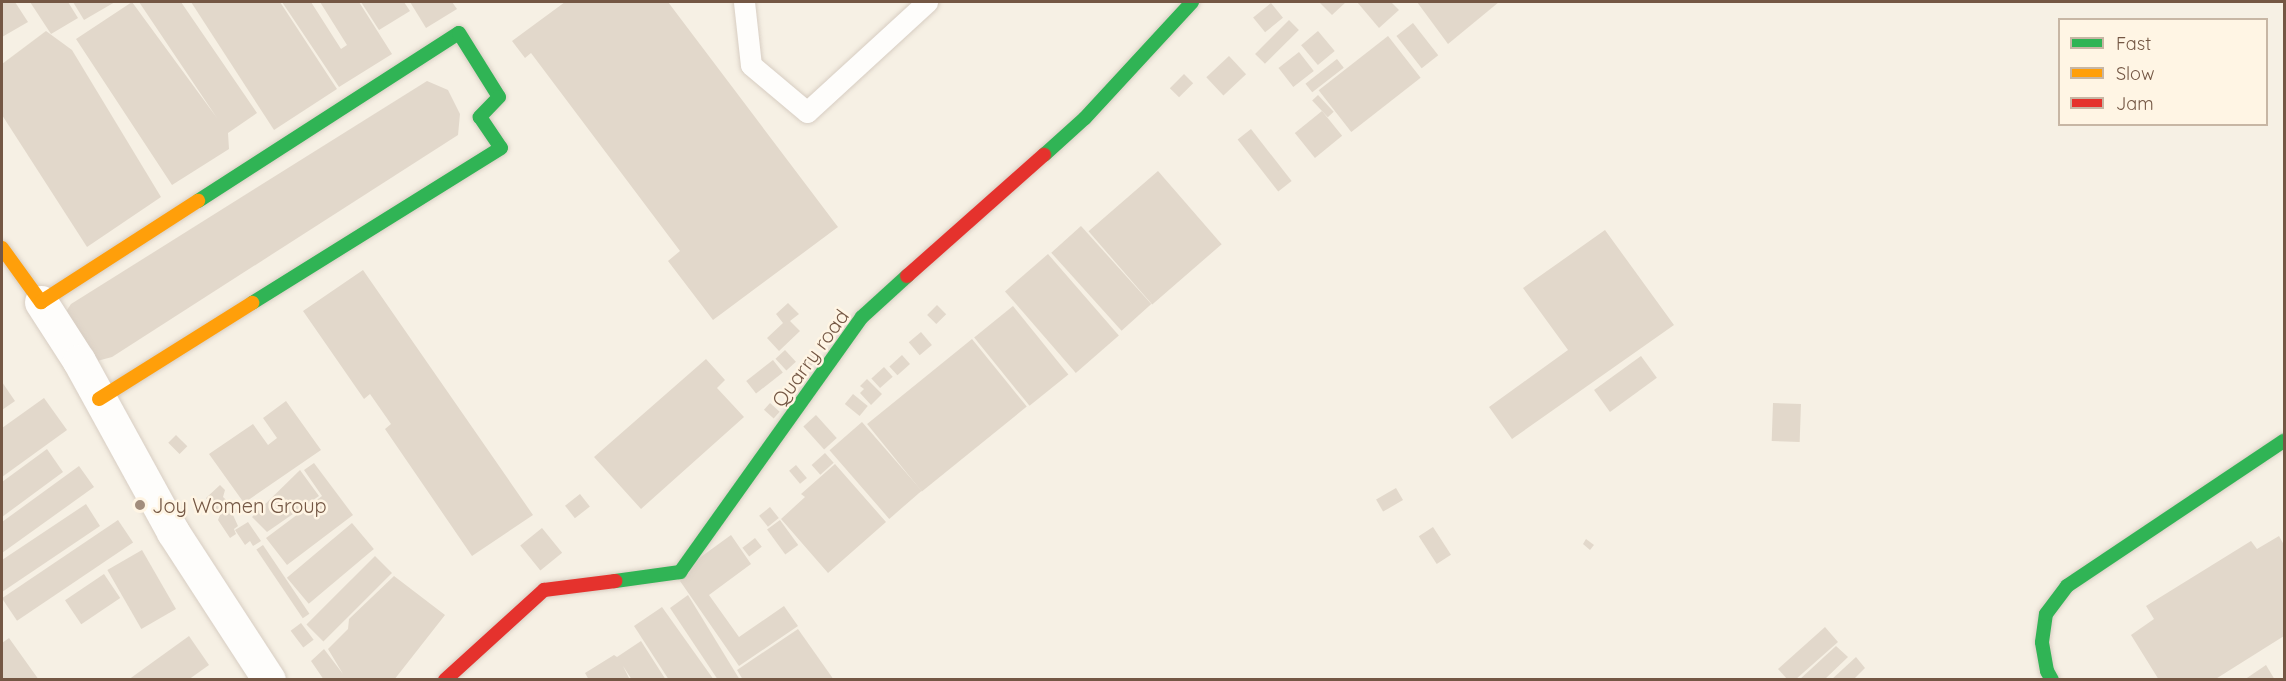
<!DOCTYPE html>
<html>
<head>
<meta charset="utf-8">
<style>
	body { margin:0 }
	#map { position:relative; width:2286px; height:681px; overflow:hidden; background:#f6f0e4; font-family:Quicksand,sans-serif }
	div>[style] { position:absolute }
	.building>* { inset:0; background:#e2d8cb; transform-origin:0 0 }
	.roads { filter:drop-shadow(0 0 2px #d7cdc2) drop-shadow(0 0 2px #d7cdc2) }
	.lane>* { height:21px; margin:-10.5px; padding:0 10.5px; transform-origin:10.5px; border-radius:10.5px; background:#fefdfb }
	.street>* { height:33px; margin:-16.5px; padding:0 16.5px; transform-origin:16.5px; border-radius:16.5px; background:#fefdfb }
	.fast>* { height:14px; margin:-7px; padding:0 7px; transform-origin:7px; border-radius:7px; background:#30b455 }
	.slow>* { height:14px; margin:-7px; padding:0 7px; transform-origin:7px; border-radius:7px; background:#ff9f0a }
	.jam>* { height:14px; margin:-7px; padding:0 7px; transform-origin:7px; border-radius:7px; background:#e5322d }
	.dots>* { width:16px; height:16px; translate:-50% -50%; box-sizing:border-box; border:3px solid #fff5e4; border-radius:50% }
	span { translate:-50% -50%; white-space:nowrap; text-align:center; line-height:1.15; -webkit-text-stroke:5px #fff5e4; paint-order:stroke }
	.street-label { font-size:20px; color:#745744 }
	.poi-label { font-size:20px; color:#745744 }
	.left { translate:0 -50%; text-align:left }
	.frame { position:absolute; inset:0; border:3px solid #745744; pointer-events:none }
	.legend { position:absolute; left:2058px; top:18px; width:210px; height:108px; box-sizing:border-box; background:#fff5e4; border:2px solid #c7b6a4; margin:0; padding:8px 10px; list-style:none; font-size:18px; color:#745744 }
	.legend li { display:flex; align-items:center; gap:12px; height:30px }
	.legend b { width:30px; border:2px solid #c7b6a4 }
</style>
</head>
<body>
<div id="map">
	<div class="building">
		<i style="clip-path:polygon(2px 2px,15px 2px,28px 22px,2px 37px)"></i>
		<i style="clip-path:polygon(30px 2px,68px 2px,78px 18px,51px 34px)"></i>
		<i style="clip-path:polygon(73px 2px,115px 2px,84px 20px)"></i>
		<i style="clip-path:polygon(132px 2px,217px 118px,139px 2px,181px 2px,257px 113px,228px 133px,229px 149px,172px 185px,76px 39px)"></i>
		<i style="clip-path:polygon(191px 2px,280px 2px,337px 89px,274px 130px)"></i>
		<i style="clip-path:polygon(282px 2px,311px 2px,341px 49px,347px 45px,320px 2px,359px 2px,392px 54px,339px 87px)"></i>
		<i style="clip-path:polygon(361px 2px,404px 2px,410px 11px,379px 30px)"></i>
		<i style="clip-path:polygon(410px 2px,452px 2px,457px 9px,426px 28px)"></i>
		<i style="clip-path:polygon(565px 2px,668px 2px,838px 227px,713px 320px,668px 261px,680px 251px,531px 53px,525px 58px,512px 41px)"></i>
		<i style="clip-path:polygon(1319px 2px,1346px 2px,1332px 15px)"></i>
		<i style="clip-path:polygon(1357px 2px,1391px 2px,1399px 10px,1379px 28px)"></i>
		<i style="clip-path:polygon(1417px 2px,1499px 2px,1448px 44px)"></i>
		<i style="left:1271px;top:3px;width:19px;height:23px;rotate:51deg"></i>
		<i style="left:1289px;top:20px;width:14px;height:48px;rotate:45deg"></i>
		<i style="left:1413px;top:23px;width:41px;height:21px;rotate:52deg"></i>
		<i style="clip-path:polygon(46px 31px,72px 50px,161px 197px,87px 247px,2px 115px,2px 64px)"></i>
		<i style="left:1318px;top:31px;width:26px;height:22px;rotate:50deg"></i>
		<i style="left:1388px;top:36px;width:53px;height:88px;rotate:52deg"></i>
		<i style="left:1299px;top:52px;width:24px;height:26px;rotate:52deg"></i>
		<i style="left:1229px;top:56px;width:25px;height:31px;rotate:47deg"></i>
		<i style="left:1337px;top:59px;width:11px;height:40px;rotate:52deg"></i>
		<i style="left:1184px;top:74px;width:13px;height:20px;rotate:45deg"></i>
		<i style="clip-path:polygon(427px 81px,448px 90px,460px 114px,458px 135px,112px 357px,82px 365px,57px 325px,71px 304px)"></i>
		<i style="left:1318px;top:95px;width:23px;height:8px;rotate:47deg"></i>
		<i style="left:1322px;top:111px;width:32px;height:35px;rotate:51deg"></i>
		<i style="left:1251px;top:129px;width:66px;height:17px;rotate:52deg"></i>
		<i style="left:1158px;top:171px;width:97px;height:92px;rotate:49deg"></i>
		<i style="left:1081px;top:226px;width:105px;height:40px;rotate:48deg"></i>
		<i style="clip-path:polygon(1605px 230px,1674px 325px,1512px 439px,1489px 407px,1568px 350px,1523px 288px)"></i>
		<i style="left:1048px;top:254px;width:108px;height:57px;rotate:49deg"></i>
		<i style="clip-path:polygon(363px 270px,533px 515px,472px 556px,385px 429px,391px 424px,370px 394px,364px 399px,303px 311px)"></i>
		<i style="clip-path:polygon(788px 303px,799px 314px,790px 321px,800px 331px,779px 351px,767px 338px,783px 323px,776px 314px)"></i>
		<i style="left:937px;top:305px;width:13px;height:14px;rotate:45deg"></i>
		<i style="left:1013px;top:306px;width:88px;height:50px;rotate:51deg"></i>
		<i style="left:921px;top:332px;width:17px;height:16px;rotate:50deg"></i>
		<i style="left:972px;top:339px;width:87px;height:135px;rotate:51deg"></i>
		<i style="left:785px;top:350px;width:16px;height:13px;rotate:47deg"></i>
		<i style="left:812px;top:353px;width:9px;height:12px;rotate:49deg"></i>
		<i style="left:902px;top:355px;width:12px;height:17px;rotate:48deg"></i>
		<i style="left:1641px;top:356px;width:27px;height:58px;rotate:54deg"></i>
		<i style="clip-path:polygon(706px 359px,725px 380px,717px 388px,744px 417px,641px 509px,594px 457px)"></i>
		<i style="left:773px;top:360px;width:16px;height:34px;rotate:52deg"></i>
		<i style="left:884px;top:367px;width:13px;height:17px;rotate:48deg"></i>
		<i style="clip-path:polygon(867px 379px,882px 394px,871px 405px,860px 393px,864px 389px,860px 386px)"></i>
		<i style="clip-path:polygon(2px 382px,15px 401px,2px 410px)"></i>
		<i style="left:853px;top:394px;width:19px;height:13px;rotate:39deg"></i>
		<i style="clip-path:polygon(44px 398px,67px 430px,2px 477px,2px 428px)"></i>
		<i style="clip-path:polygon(286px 401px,321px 450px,244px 503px,209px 454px,253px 424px,268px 445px,277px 438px,263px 418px)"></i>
		<i style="left:770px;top:403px;width:13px;height:9px;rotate:42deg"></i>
		<i style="left:1773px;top:403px;width:28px;height:38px;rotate:2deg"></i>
		<i style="left:816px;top:415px;width:31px;height:17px;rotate:48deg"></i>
		<i style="left:862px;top:422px;width:91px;height:43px;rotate:49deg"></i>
		<i style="left:176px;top:435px;width:16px;height:11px;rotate:45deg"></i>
		<i style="clip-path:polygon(47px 449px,63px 472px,2px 517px,2px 482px)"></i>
		<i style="left:825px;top:453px;width:13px;height:18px;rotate:48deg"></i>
		<i style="clip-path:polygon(314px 463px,353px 515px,287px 565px,266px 538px,322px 496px,304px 470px)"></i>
		<i style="clip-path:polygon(835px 464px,886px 522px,828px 573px,781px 519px,805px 497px,801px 494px)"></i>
		<i style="left:796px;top:465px;width:17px;height:9px;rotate:50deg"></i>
		<i style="clip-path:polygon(79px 466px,94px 487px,2px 553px,2px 522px)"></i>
		<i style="clip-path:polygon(300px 470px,319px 496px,267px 532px,252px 517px)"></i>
		<i style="clip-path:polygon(220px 485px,225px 490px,223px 497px,238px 511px,233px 515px,238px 526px,234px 529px,236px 534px,230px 538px,218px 520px,220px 515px,206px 498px)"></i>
		<i style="left:1396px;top:488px;width:14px;height:23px;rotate:60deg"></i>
		<i style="left:580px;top:494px;width:16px;height:19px;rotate:52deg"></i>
		<i style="clip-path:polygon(86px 504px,100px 526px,2px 592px,2px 560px)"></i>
		<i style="left:770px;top:507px;width:14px;height:14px;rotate:51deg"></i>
		<i style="left:118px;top:520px;width:27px;height:140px;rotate:56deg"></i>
		<i style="left:780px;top:520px;width:31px;height:16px;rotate:54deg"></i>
		<i style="clip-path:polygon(248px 522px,261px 541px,253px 546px,250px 541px,245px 545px,235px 530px)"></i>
		<i style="left:352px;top:523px;width:34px;height:85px;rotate:50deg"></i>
		<i style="left:1433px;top:527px;width:33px;height:17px;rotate:57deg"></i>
		<i style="left:542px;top:528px;width:32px;height:28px;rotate:51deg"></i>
		<i style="clip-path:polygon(731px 535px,751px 564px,709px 595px,739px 637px,784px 606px,798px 626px,739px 666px,680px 581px,698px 559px)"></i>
		<i style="clip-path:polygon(2279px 536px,2284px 545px,2284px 636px,2214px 680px,2159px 680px,2131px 635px,2154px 619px,2146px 606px,2251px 541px,2257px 549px)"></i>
		<i style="left:755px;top:538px;width:11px;height:16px;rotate:52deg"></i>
		<i style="clip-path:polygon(1586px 539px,1594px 545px,1590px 550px,1583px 544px)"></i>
		<i style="left:263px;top:545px;width:83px;height:8px;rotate:56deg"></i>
		<i style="left:142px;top:550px;width:68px;height:40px;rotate:60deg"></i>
		<i style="left:375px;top:556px;width:24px;height:97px;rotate:45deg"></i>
		<i style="left:104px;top:574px;width:29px;height:47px;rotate:56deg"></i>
		<i style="clip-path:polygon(394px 576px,445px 615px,394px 680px,324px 680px,311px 661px,324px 649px,343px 674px,328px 649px,348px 629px,349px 619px)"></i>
		<i style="clip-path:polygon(688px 595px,740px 680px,718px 680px,670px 608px)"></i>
		<i style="clip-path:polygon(662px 607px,714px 680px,669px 680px,634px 626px)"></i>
		<i style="left:301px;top:623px;width:21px;height:13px;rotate:53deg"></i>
		<i style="clip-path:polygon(1825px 627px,1838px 642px,1795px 680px,1788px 680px,1778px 669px)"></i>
		<i style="clip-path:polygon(798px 629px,834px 680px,743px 680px,737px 670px)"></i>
		<i style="clip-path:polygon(189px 636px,209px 665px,188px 680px,128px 680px)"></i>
		<i style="clip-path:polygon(9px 638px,39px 680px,2px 680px,2px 643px)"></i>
		<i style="clip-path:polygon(641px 641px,666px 680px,632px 680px,623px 666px,630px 680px,589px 680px,585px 673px,614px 655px,617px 657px)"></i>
		<i style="clip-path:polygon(1836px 646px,1848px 657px,1824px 680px,1799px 680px)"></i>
		<i style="clip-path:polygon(1856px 657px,1865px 668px,1853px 680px,1831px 680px)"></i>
		<i style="clip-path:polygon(2266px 665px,2275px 680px,2244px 680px)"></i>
	</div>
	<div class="roads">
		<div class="lane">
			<i style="left:744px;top:2px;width:63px;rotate:83.7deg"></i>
			<i style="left:751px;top:65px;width:73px;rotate:40deg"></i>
			<i style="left:807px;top:112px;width:163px;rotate:-42.5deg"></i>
		</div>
		<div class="street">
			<i style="left:41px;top:302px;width:70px;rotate:57.2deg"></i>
			<i style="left:79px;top:361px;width:195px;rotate:61.2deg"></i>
			<i style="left:173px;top:532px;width:176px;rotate:57deg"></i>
		</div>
		<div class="fast">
			<i style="left:1044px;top:155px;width:55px;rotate:-42.1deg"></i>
			<i style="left:1085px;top:118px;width:158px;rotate:-47.3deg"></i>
			<i style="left:198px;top:201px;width:310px;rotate:-32.8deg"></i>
			<i style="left:459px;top:33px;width:75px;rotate:58deg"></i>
			<i style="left:499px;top:97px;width:28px;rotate:134deg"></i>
			<i style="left:480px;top:117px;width:37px;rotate:56deg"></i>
			<i style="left:501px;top:148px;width:293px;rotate:148.1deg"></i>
			<i style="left:615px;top:581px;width:66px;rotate:-7.9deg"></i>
			<i style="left:680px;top:572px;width:313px;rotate:-54.5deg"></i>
			<i style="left:862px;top:317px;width:61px;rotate:-42.3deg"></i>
			<i style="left:2052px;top:680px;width:10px;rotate:-119deg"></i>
			<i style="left:2047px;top:671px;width:29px;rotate:-100deg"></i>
			<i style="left:2042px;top:642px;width:28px;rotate:-82deg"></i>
			<i style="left:2046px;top:614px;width:35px;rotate:-53deg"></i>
			<i style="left:2067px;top:586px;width:261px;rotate:-33.8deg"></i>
		</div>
		<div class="slow">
			<i style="left:2px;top:248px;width:67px;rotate:54.2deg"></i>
			<i style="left:41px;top:302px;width:187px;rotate:-32.8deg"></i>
			<i style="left:99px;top:399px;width:181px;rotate:-32.1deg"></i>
		</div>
		<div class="jam">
			<i style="left:907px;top:276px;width:183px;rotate:-41.5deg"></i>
			<i style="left:445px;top:680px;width:134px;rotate:-42.3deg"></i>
			<i style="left:544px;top:590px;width:72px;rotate:-7.2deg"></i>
		</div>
	</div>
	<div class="dots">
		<i style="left:140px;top:505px;background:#a28d7c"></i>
	</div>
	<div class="street-label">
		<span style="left:810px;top:358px;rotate:-54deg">Quarry road</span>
	</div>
	<div class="poi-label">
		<span class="left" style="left:152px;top:505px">Joy Women Group</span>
	</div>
	<div class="frame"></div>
	<ul class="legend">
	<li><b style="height:8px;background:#30b455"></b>Fast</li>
	<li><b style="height:8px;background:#ff9f0a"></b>Slow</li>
	<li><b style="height:8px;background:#e5322d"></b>Jam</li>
	</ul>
</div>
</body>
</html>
